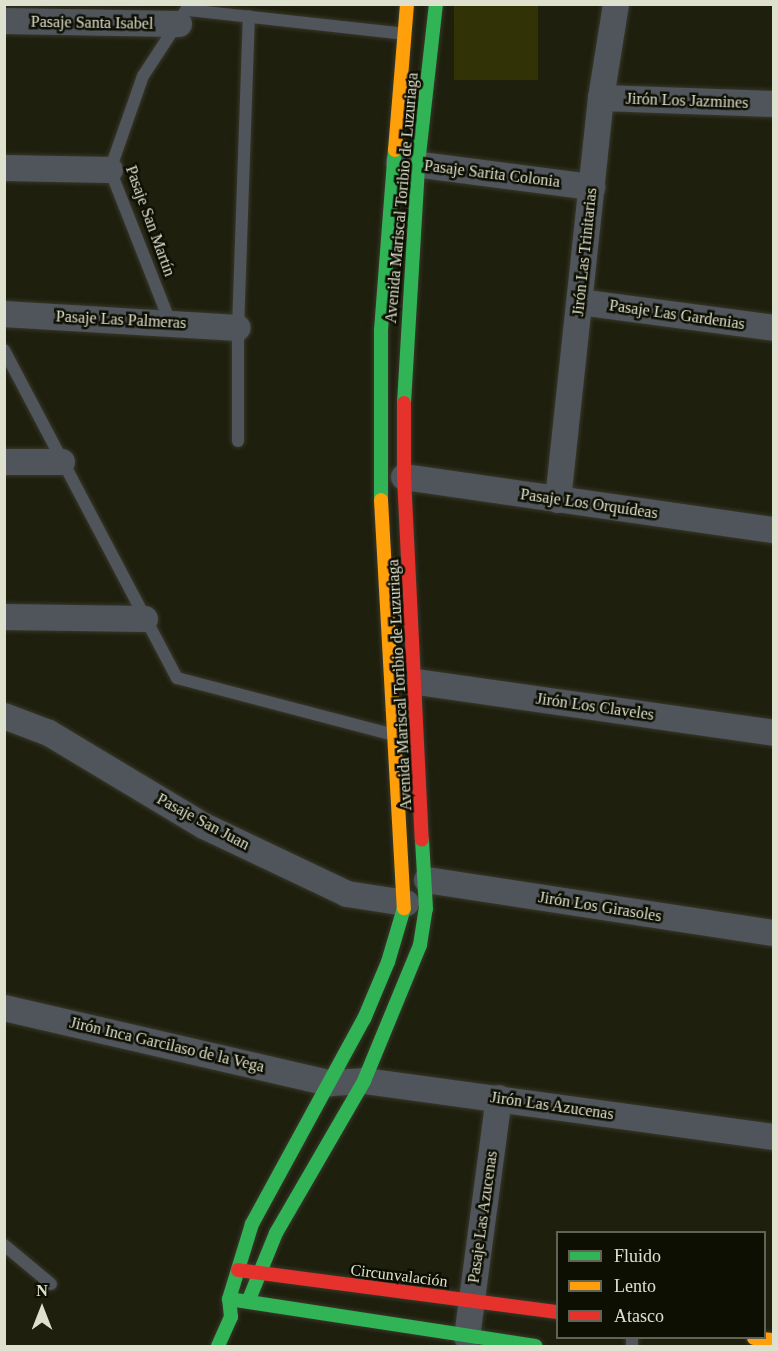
<!DOCTYPE html>
<html>
<head>
<meta charset="utf-8">
<style>
	body { margin:0 }
	#map { position:relative; width:778px; height:1351px; overflow:hidden; background:#1f1f0e; font-family:"Times New Roman",serif }
	div>[style] { position:absolute }
	.green>* { inset:0; background:#313306; transform-origin:0 0 }
	.roads { filter:drop-shadow(0 0 2px #38382b) drop-shadow(0 0 2px #38382b) }
	.lane>* { height:12px; margin:-6px; padding:0 6px; transform-origin:6px; border-radius:6px; background:#50555b }
	.street>* { height:26px; margin:-13px; padding:0 13px; transform-origin:13px; border-radius:13px; background:#50555b }
	.fast>* { height:14px; margin:-7px; padding:0 7px; transform-origin:7px; border-radius:7px; background:#30b455 }
	.slow>* { height:14px; margin:-7px; padding:0 7px; transform-origin:7px; border-radius:7px; background:#ff9f0a }
	.jam>* { height:14px; margin:-7px; padding:0 7px; transform-origin:7px; border-radius:7px; background:#e5322d }
	span { translate:-50% -50%; white-space:nowrap; text-align:center; line-height:1.15; -webkit-text-stroke:5px #0e0f03; paint-order:stroke }
	.street-label { font-size:16px; color:#dfe1cf }
	.frame { position:absolute; inset:0; border:6px solid #dfe1cf; pointer-events:none }
	.legend { position:absolute; left:556px; top:1231px; width:210px; height:108px; box-sizing:border-box; background:#0e0f03; border:2px solid #626355; margin:0; padding:8px 10px; list-style:none; font-size:18px; color:#dfe1cf }
	.legend li { display:flex; align-items:center; gap:12px; height:30px }
	.legend b { width:30px; border:2px solid #626355 }
	.north { position:absolute; left:12px; top:1279px; width:60px; height:60px; -webkit-text-stroke:4px #0e0f03; paint-order:stroke; rotate:0deg; font-size:16px; font-weight:700; line-height:24px; text-align:center; color:#dfe1cf }
	.north::after { content:''; display:block; margin:auto; width:21px; height:27px; background:#dfe1cf; clip-path:polygon(50% 0,100% 100%,50% 72%,0 100%) }
</style>
</head>
<body>
<div id="map">
	<div class="green">
		<i style="left:454px;top:5px;width:84px;height:75px"></i>
	</div>
	<div class="roads">
		<div class="lane">
			<i style="left:188px;top:10px;width:218px;rotate:6.3deg"></i>
			<i style="left:170px;top:322px;width:163px;rotate:-111.5deg"></i>
			<i style="left:110px;top:170px;width:100px;rotate:-70.7deg"></i>
			<i style="left:143px;top:76px;width:86px;rotate:-56.9deg"></i>
			<i style="left:4px;top:350px;width:371px;rotate:62.2deg"></i>
			<i style="left:177px;top:678px;width:221px;rotate:14.7deg"></i>
			<i style="left:238px;top:441px;width:113px;rotate:-90deg"></i>
			<i style="left:238px;top:328px;width:312px;rotate:-88deg"></i>
			<i style="left:4px;top:1245px;width:61px;rotate:39.7deg"></i>
			<i style="left:632px;top:1338px;width:8px;rotate:90deg"></i>
		</div>
		<div class="street">
			<i style="left:4px;top:21px;width:175px;rotate:1deg"></i>
			<i style="left:601px;top:98px;width:173px;rotate:2deg"></i>
			<i style="left:399px;top:162px;width:195px;rotate:7.4deg"></i>
			<i style="left:4px;top:168px;width:106px;rotate:1.1deg"></i>
			<i style="left:580px;top:302px;width:196px;rotate:7.6deg"></i>
			<i style="left:4px;top:314px;width:234px;rotate:3.4deg"></i>
			<i style="left:4px;top:462px;width:58px"></i>
			<i style="left:404px;top:477px;width:374px;rotate:8.2deg"></i>
			<i style="left:558px;top:500px;width:404px;rotate:-83.9deg"></i>
			<i style="left:601px;top:98px;width:95px;rotate:-80.9deg"></i>
			<i style="left:4px;top:617px;width:141px;rotate:0.8deg"></i>
			<i style="left:417px;top:682px;width:361px;rotate:8.1deg"></i>
			<i style="left:4px;top:716px;width:48px;rotate:20.7deg"></i>
			<i style="left:49px;top:733px;width:181px;rotate:31deg"></i>
			<i style="left:204px;top:826px;width:158px;rotate:25.4deg"></i>
			<i style="left:347px;top:894px;width:60px;rotate:8.7deg"></i>
			<i style="left:427px;top:880px;width:351px;rotate:8.7deg"></i>
			<i style="left:4px;top:1008px;width:335px;rotate:13deg"></i>
			<i style="left:330px;top:1083px;width:34px;rotate:-3deg"></i>
			<i style="left:364px;top:1081px;width:414px;rotate:7.8deg"></i>
			<i style="left:467px;top:1337px;width:241px;rotate:-82.4deg"></i>
		</div>
		<div class="fast">
			<i style="left:404px;top:403px;width:239px;rotate:-86.6deg"></i>
			<i style="left:418px;top:164px;width:161px;rotate:-83.6deg"></i>
			<i style="left:381px;top:500px;width:170px;rotate:-90deg"></i>
			<i style="left:381px;top:330px;width:181px;rotate:-85.6deg"></i>
			<i style="left:250px;top:1297px;width:69px;rotate:-67.9deg"></i>
			<i style="left:276px;top:1233px;width:176px;rotate:-59.9deg"></i>
			<i style="left:364px;top:1081px;width:147px;rotate:-67.6deg"></i>
			<i style="left:420px;top:945px;width:36px;rotate:-81deg"></i>
			<i style="left:426px;top:909px;width:69px;rotate:-93.3deg"></i>
			<i style="left:229px;top:1299px;width:310px;rotate:8.7deg"></i>
			<i style="left:218px;top:1346px;width:32px;rotate:-66deg"></i>
			<i style="left:231px;top:1317px;width:18px;rotate:-96deg"></i>
			<i style="left:229px;top:1299px;width:78px;rotate:-73deg"></i>
			<i style="left:252px;top:1224px;width:234px;rotate:-61.4deg"></i>
			<i style="left:364px;top:1019px;width:62px;rotate:-67.2deg"></i>
			<i style="left:388px;top:962px;width:56px;rotate:-73.5deg"></i>
		</div>
		<div class="slow">
			<i style="left:395px;top:150px;width:146px;rotate:-85.3deg"></i>
			<i style="left:381px;top:500px;width:409px;rotate:86.8deg"></i>
			<i style="left:754px;top:1338px;width:20px;rotate:6deg"></i>
		</div>
		<div class="jam">
			<i style="left:404px;top:403px;width:74px;rotate:90deg"></i>
			<i style="left:404px;top:477px;width:363px;rotate:87.2deg"></i>
			<i style="left:238px;top:1270px;width:323px;rotate:7.5deg"></i>
		</div>
	</div>
	<div class="street-label">
		<span style="left:92px;top:23px;rotate:1deg">Pasaje Santa Isabel</span>
		<span style="left:687px;top:101px;rotate:2deg">Jirón Los Jazmines</span>
		<span style="left:492px;top:174px;rotate:7deg">Pasaje Sarita Colonia</span>
		<span style="left:402px;top:198px;rotate:-85deg">Avenida Mariscal Toribio de Luzuriaga</span>
		<span style="left:150px;top:221px;rotate:70deg">Pasaje San Martín</span>
		<span style="left:585px;top:252px;rotate:-84deg">Jirón Las Trinitarias</span>
		<span style="left:677px;top:315px;rotate:8deg">Pasaje Las Gardenias</span>
		<span style="left:121px;top:320px;rotate:3deg">Pasaje Las Palmeras</span>
		<span style="left:589px;top:504px;rotate:8deg">Pasaje Los Orquídeas</span>
		<span style="left:400px;top:685px;rotate:-93deg">Avenida Mariscal Toribio de Luzuriaga</span>
		<span style="left:595px;top:707px;rotate:8deg">Jirón Los Claveles</span>
		<span style="left:203px;top:822px;rotate:28deg">Pasaje San Juan</span>
		<span style="left:600px;top:907px;rotate:9deg">Jirón Los Girasoles</span>
		<span style="left:167px;top:1045px;rotate:13deg">Jirón Inca Garcilaso de la Vega</span>
		<span style="left:552px;top:1106px;rotate:8deg">Jirón Las Azucenas</span>
		<span style="left:483px;top:1217px;rotate:-82deg">Pasaje Las Azucenas</span>
		<span style="left:399px;top:1276px;rotate:7deg">Circunvalación</span>
	</div>
	<div class="frame"></div>
	<ul class="legend">
	<li><b style="height:8px;background:#30b455"></b>Fluido</li>
	<li><b style="height:8px;background:#ff9f0a"></b>Lento</li>
	<li><b style="height:8px;background:#e5322d"></b>Atasco</li>
	</ul>
	<div class="north">N</div>
</div>
</body>
</html>
